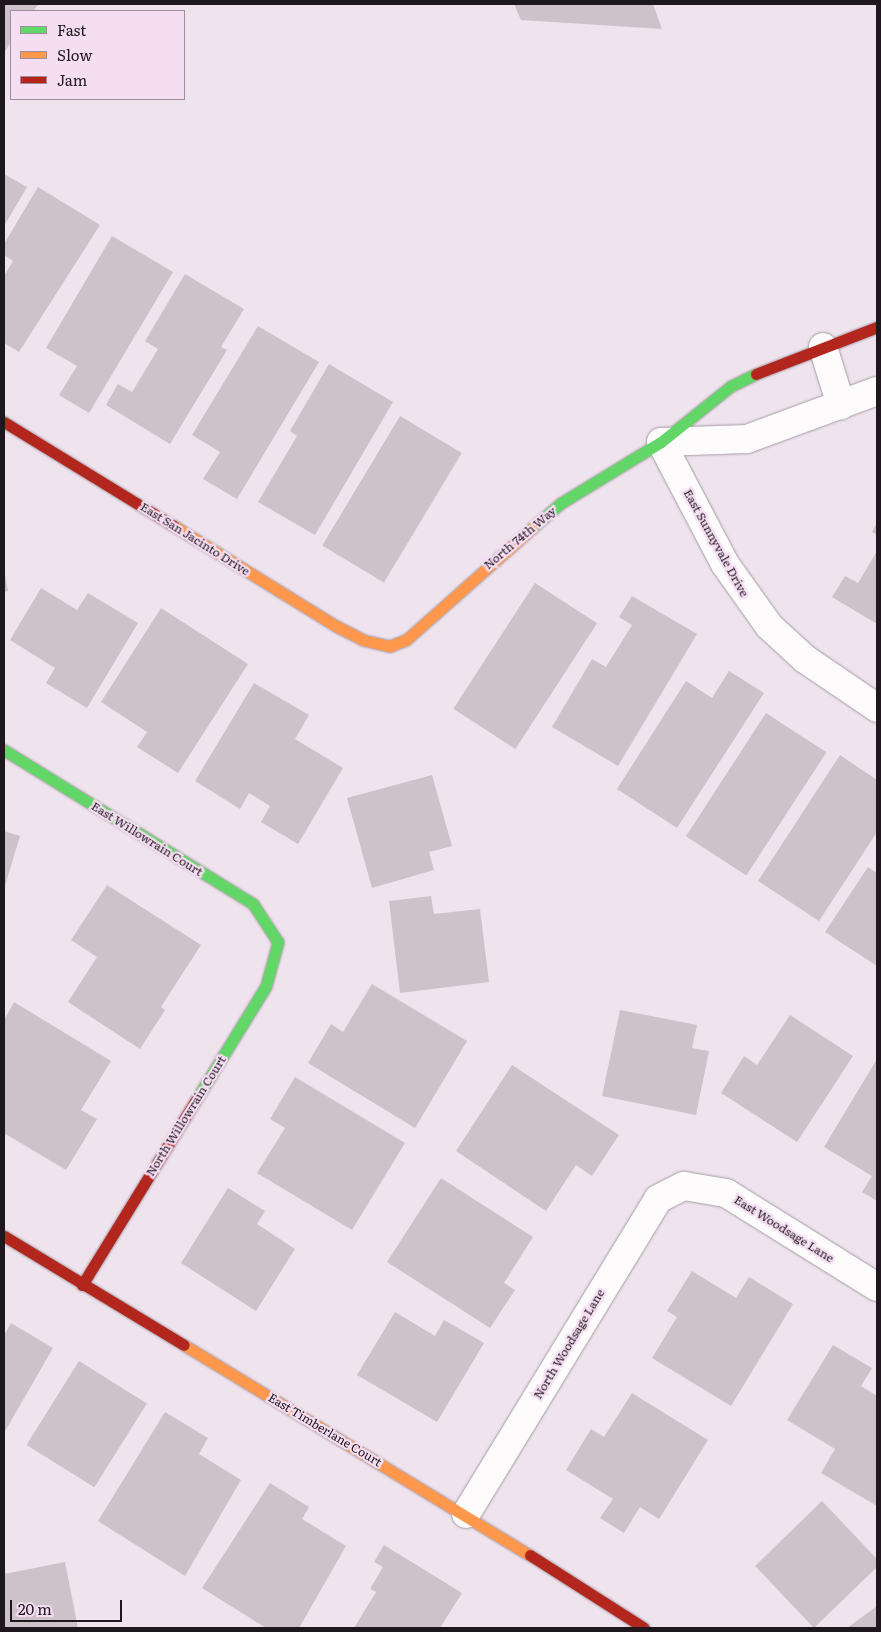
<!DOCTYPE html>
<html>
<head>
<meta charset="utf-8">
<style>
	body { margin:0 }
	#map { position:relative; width:881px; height:1632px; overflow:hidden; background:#efe3ee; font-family:Literata,serif }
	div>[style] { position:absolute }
	.building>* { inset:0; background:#cdc2c9; transform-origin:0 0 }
	.roads { filter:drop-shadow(0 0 1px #a59ca4) drop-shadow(0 0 1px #a59ca4) }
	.street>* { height:28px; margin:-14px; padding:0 14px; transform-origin:14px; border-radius:14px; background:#fdfbfc }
	.fast>* { height:11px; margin:-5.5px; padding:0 5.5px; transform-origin:5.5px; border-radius:5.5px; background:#63d668 }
	.slow>* { height:11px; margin:-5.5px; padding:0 5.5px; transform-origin:5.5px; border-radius:5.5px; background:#ff974d }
	.jam>* { height:11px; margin:-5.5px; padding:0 5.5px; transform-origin:5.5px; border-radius:5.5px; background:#b3261e }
	span { translate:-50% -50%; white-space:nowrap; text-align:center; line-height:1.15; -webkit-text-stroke:4.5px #f5ddf2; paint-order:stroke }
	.street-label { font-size:12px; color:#1f171e }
	.frame { position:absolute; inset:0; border:5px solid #1f171e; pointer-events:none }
	.legend { position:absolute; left:10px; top:10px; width:175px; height:90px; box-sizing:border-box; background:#f5ddf2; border:1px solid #9f8e9d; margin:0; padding:6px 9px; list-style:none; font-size:15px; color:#1f171e }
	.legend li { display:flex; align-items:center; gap:10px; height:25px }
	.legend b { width:25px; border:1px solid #9f8e9d }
	.scale { position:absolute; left:10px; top:1600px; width:112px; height:22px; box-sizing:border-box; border:2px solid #1f171e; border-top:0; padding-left:6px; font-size:15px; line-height:18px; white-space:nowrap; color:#1f171e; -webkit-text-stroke:4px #f5ddf2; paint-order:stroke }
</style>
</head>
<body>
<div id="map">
	<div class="building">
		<i style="clip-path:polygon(4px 4px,39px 4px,33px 11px,11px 11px,11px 42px,4px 53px)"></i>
		<i style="clip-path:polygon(514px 4px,653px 4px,662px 29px,521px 20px)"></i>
		<i style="clip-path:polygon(4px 174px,27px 187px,4px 226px)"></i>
		<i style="clip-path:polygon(38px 187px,100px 225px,19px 352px,4px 343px,4px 276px,13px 261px,4px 255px,4px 244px)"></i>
		<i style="clip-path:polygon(112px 236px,173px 272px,89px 413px,59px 395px,77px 366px,46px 348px)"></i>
		<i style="clip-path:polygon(185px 274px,244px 309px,221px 347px,227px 350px,170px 444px,106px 405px,118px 384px,132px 392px,158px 349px,145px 341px)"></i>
		<i style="clip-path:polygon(258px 326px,319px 362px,237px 499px,203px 479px,220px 452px,192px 435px)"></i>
		<i style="clip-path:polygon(329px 364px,393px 402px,315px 535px,258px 502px,297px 436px,290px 431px)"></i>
		<i style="left:400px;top:416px;width:72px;height:151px;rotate:31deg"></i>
		<i style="clip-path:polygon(877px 523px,877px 535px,872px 532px)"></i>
		<i style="clip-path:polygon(877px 551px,877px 624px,832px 597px,845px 576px,858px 583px)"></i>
		<i style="clip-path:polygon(4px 569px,8px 591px,4px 592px)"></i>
		<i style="left:535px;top:583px;width:74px;height:150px;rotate:33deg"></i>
		<i style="clip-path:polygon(41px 588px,77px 610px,88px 593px,138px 623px,87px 708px,46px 683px,55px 668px,10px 640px)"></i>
		<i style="clip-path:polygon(632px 596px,697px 634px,618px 766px,552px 727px,592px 659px,606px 667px,632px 625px,619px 617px)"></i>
		<i style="clip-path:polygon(161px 608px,248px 664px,178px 773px,137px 747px,147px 732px,101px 702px)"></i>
		<i style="clip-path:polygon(729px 671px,764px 693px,677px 828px,617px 789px,686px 681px,712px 698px)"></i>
		<i style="clip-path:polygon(254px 683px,309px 715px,295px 739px,343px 768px,298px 844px,261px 822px,270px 806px,249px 793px,240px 809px,195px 781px)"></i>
		<i style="left:766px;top:713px;width:72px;height:147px;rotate:33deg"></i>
		<i style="clip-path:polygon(840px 755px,877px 780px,877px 832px,819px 921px,758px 881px)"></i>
		<i style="clip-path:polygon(432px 775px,452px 846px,429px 852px,434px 870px,372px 888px,347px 798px)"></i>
		<i style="clip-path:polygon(4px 831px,20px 836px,4px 889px)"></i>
		<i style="clip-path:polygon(868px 867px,877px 873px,877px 966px,825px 932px)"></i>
		<i style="clip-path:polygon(107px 885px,201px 945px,161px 1007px,165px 1010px,140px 1049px,68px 1002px,97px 957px,71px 940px)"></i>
		<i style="clip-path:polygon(431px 896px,434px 914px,480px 909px,489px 982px,400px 993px,389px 901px)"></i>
		<i style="clip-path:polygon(372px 984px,467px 1041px,415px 1128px,308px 1063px,331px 1024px,343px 1032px)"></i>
		<i style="clip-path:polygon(14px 1002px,111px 1061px,81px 1110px,97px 1119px,66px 1170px,4px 1133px,4px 1020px)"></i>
		<i style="clip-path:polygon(620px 1010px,697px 1025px,692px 1048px,709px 1051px,696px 1115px,602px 1096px)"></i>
		<i style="clip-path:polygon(790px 1015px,853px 1056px,797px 1142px,721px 1093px,744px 1056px,757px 1065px)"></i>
		<i style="clip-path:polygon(877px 1059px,877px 1201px,862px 1192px,872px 1176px,824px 1147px)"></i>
		<i style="clip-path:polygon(512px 1065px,619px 1135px,592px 1176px,576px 1165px,546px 1211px,456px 1151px)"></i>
		<i style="clip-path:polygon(295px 1077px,405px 1143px,352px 1230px,257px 1173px,285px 1128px,270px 1119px)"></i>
		<i style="clip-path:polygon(441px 1178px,533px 1237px,504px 1283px,515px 1290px,490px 1328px,387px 1262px)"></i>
		<i style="clip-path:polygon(228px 1188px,265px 1211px,257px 1224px,295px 1249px,256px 1311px,181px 1263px)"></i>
		<i style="clip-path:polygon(692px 1271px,736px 1298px,749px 1277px,793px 1304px,731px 1406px,652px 1358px,677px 1317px,667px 1311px)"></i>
		<i style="clip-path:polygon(395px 1312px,435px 1336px,444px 1320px,484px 1343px,437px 1422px,357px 1375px)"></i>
		<i style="clip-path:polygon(11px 1323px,53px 1348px,4px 1433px,4px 1335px)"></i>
		<i style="clip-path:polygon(833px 1345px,872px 1368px,861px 1386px,877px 1396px,877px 1506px,821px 1473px,835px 1449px,787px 1420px)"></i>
		<i style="left:79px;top:1361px;width:80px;height:99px;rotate:32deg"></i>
		<i style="clip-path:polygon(632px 1393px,708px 1440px,659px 1519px,640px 1507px,624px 1533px,600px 1518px,613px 1499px,566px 1470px,591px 1429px,604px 1437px)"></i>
		<i style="clip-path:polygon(165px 1412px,208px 1438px,199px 1454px,241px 1480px,185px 1576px,98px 1521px)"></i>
		<i style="clip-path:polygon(270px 1483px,309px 1507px,302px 1519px,346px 1546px,299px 1628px,266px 1628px,202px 1588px)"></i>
		<i style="clip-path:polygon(822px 1501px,877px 1559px,877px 1567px,814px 1628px,755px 1566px)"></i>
		<i style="clip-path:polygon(384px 1545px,462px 1593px,440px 1628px,354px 1628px,376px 1592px,370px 1589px,383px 1567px,374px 1562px)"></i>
		<i style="clip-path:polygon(65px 1562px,78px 1628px,4px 1628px,4px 1574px)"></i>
		<i style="clip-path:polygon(877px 1606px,877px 1628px,847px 1628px)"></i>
	</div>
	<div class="roads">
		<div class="street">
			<i style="left:823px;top:347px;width:61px;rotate:72.8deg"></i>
			<i style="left:877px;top:391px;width:139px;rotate:159.7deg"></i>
			<i style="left:747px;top:439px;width:86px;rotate:178deg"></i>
			<i style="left:661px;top:442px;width:138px;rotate:62.3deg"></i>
			<i style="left:725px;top:564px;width:76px;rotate:54.6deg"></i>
			<i style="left:769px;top:626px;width:49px;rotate:42.5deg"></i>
			<i style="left:805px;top:659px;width:87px;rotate:34.2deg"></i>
			<i style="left:466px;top:1514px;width:369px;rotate:-58.6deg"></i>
			<i style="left:658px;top:1199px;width:29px;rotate:-27deg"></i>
			<i style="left:684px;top:1186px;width:43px;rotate:9.5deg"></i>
			<i style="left:726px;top:1193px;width:178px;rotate:31.9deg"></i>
		</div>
		<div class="fast">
			<i style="left:532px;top:528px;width:38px;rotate:-41deg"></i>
			<i style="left:561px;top:503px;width:117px;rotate:-31.4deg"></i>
			<i style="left:661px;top:442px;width:90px;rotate:-38.7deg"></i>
			<i style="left:731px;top:386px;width:28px;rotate:-26deg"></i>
			<i style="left:4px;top:750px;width:293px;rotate:31.7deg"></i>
			<i style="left:253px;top:904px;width:45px;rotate:56.7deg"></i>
			<i style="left:278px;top:942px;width:46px;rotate:105.3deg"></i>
			<i style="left:266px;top:986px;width:134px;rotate:121.6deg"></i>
		</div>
		<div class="slow">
			<i style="left:174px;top:526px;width:190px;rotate:31.7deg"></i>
			<i style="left:336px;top:626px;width:30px;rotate:27deg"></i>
			<i style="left:363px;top:640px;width:28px;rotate:13deg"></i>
			<i style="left:390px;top:646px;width:17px;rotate:-21deg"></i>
			<i style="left:406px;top:640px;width:169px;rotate:-41.6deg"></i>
			<i style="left:184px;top:1345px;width:405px;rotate:31.3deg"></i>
		</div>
		<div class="jam">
			<i style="left:756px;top:374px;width:130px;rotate:-21.2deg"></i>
			<i style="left:4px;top:422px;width:199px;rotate:31.5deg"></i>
			<i style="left:4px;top:1236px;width:210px;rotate:31.2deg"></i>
			<i style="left:82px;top:1285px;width:217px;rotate:-58.4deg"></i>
			<i style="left:530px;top:1555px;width:135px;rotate:32.6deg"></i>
		</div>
	</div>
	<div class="street-label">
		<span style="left:520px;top:538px;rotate:-40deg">North 74th Way</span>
		<span style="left:195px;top:539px;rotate:32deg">East San Jacinto Drive</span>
		<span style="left:716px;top:543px;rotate:61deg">East Sunnyvale Drive</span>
		<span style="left:147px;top:839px;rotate:32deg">East Willowrain Court</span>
		<span style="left:186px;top:1116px;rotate:-58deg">North Willowrain Court</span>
		<span style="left:784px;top:1229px;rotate:32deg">East Woodsage Lane</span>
		<span style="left:569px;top:1344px;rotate:-59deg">North Woodsage Lane</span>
		<span style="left:325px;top:1430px;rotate:31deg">East Timberlane Court</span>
	</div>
	<div class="frame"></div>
	<ul class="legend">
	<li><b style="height:6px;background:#63d668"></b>Fast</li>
	<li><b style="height:6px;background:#ff974d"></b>Slow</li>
	<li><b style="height:6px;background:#b3261e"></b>Jam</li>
	</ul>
	<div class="scale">20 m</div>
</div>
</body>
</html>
